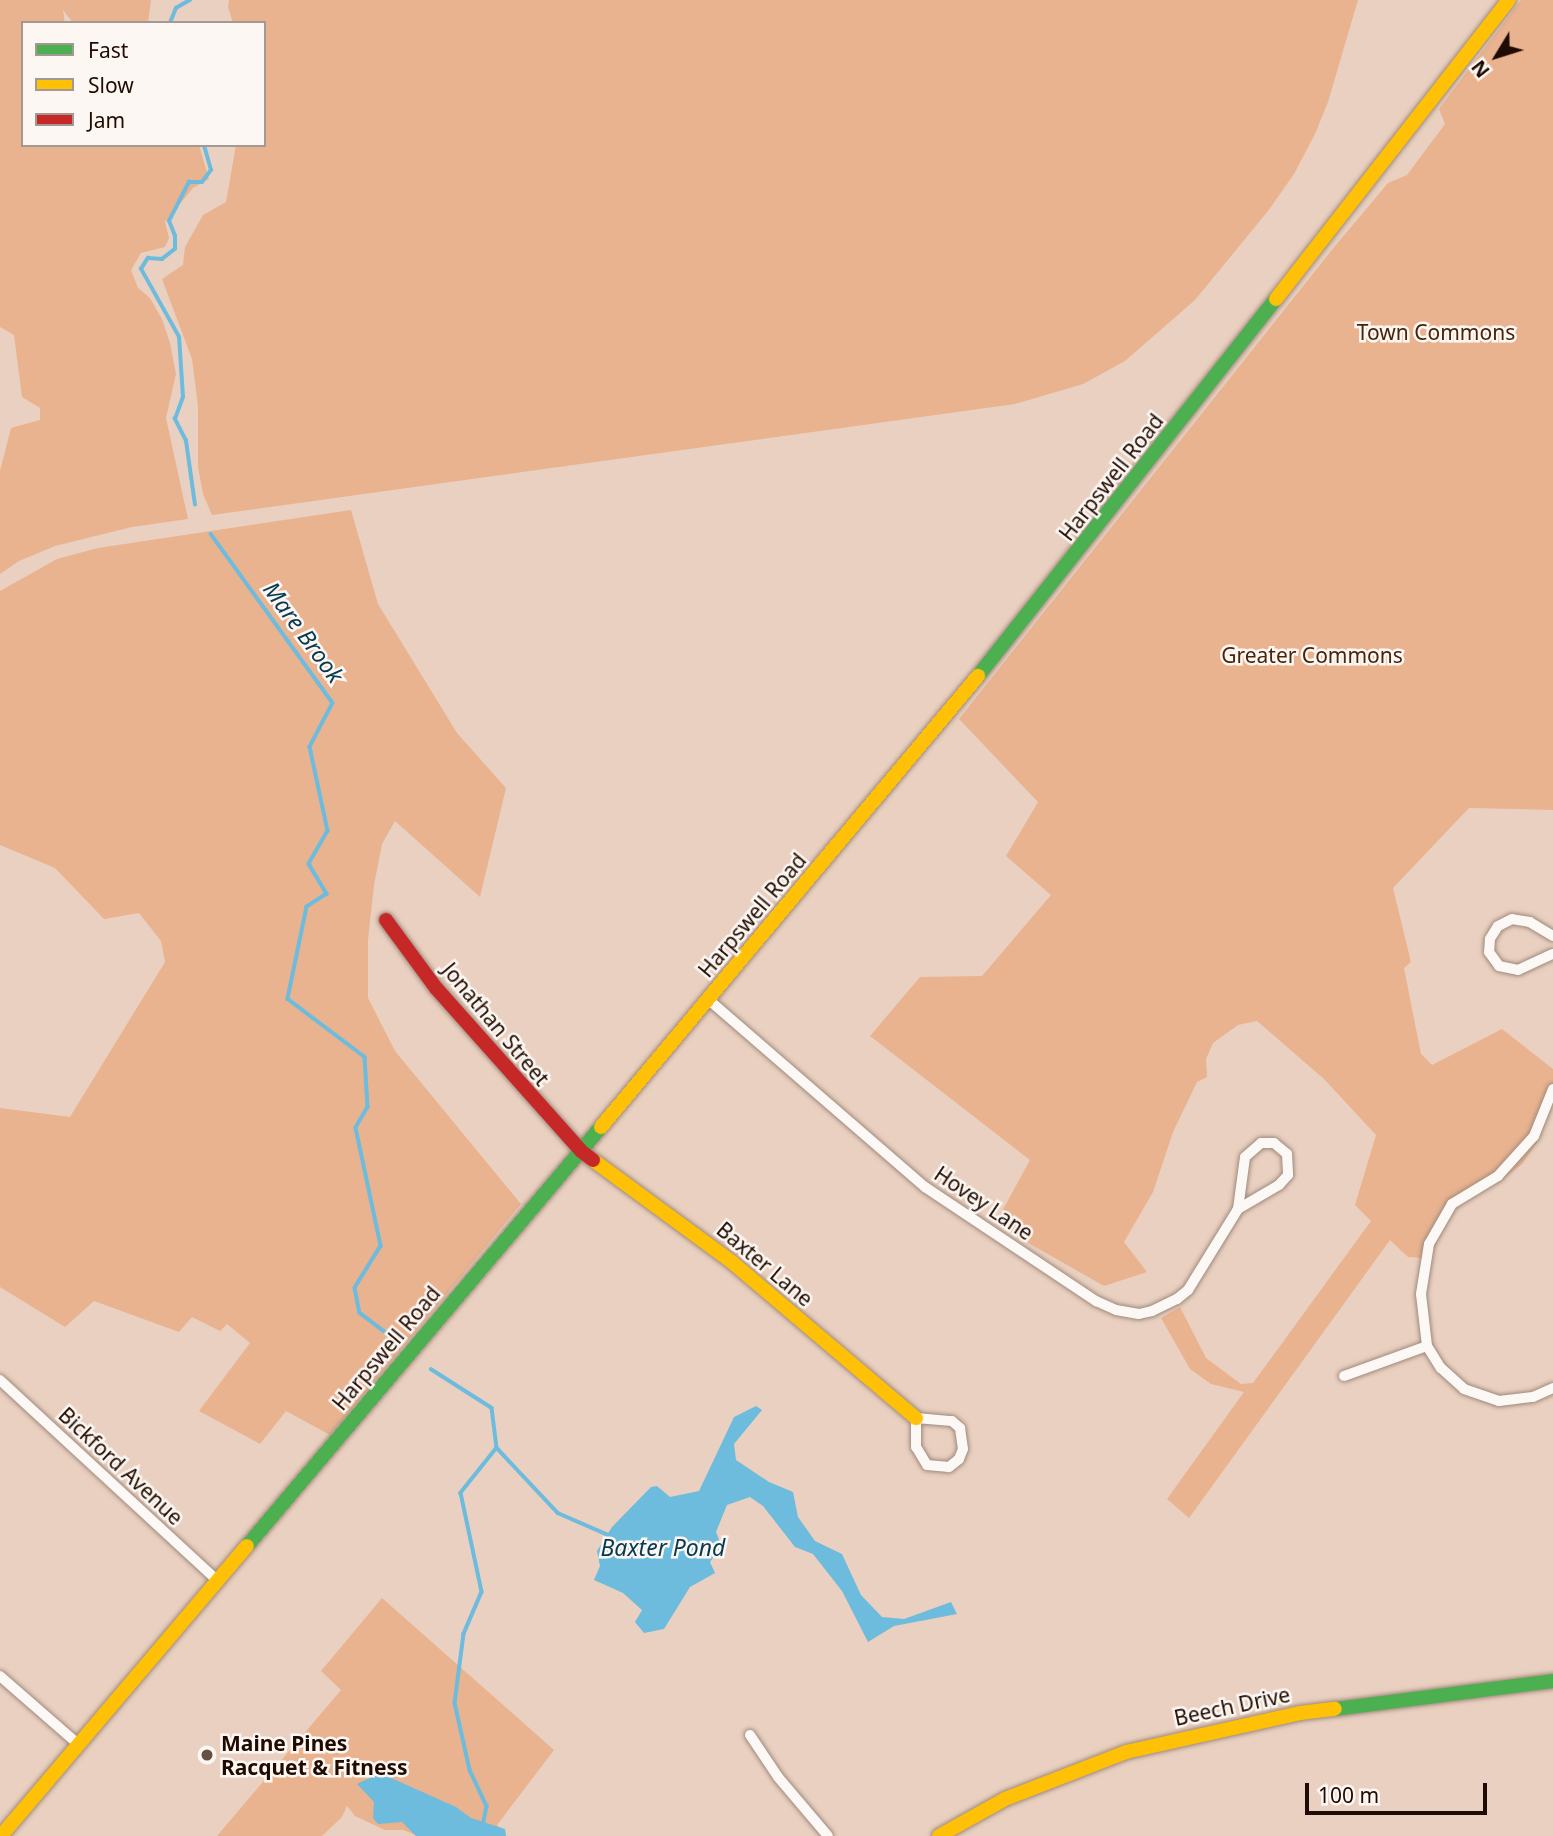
<!DOCTYPE html>
<html>
<head>
<meta charset="utf-8">
<style>
	body { margin:0 }
	#map { position:relative; width:1553px; height:1836px; overflow:hidden; background:#ead0c0; font-family:"Noto Sans",sans-serif }
	div>[style] { position:absolute }
	.green>* { inset:0; background:#e9b390 }
	.water>* { inset:0; background:#6dbbdd }
	.stream>* { height:3.5px; margin:-1.75px; padding:0 1.75px; transform-origin:1.75px; border-radius:1.75px; background:#6dbbdd }
	.roads { filter:drop-shadow(0 0 2px #9f8a7c) drop-shadow(0 0 2px #9f8a7c) }
	.street>* { height:10px; margin:-5px; padding:0 5px; transform-origin:5px; border-radius:5px; background:#fcf8f6 }
	.fast>* { height:14px; margin:-7px; padding:0 7px; transform-origin:7px; border-radius:7px; background:#4caf50 }
	.slow>* { height:14px; margin:-7px; padding:0 7px; transform-origin:7px; border-radius:7px; background:#ffc107 }
	.jam>* { height:14px; margin:-7px; padding:0 7px; transform-origin:7px; border-radius:7px; background:#c62828 }
	.dots>* { width:19px; height:19px; translate:-50% -50%; box-sizing:border-box; border:4px solid #fdf7f3; border-radius:50% }
	span { translate:-50% -50%; white-space:nowrap; text-align:center; line-height:1.15; -webkit-text-stroke:5px #fdf7f3; paint-order:stroke }
	.park-label { font-size:21px; color:#47240a }
	.street-label { font-size:21px; color:#1f0b01 }
	.poi-label { font-size:21px; color:#1f0b01; font-weight:700 }
	.left { translate:0 -50%; text-align:left }
	.water-label { font-size:23px; color:#063a51; font-style:italic }
	.legend { position:absolute; left:21px; top:21px; width:245px; height:126px; box-sizing:border-box; background:#fdf7f3; border:2px solid #a49992; margin:0; padding:9px 12px; list-style:none; font-size:21px; color:#1f0b01 }
	.legend li { display:flex; align-items:center; gap:14px; height:35px }
	.legend b { width:35px; border:2px solid #a49992 }
	.north { position:absolute; left:1462px; top:21px; width:70px; height:70px; -webkit-text-stroke:5px #fdf7f3; paint-order:stroke; rotate:232deg; font-size:19px; font-weight:700; line-height:28px; text-align:center; color:#1f0b01 }
	.north::after { content:''; display:block; margin:auto; width:24px; height:32px; background:#1f0b01; clip-path:polygon(50% 0,100% 100%,50% 72%,0 100%) }
	.scale { position:absolute; left:1305px; top:1783px; width:182px; height:32px; box-sizing:border-box; border:4px solid #1f0b01; border-top:0; padding-left:9px; font-size:21px; line-height:24px; white-space:nowrap; color:#1f0b01; -webkit-text-stroke:5px #fdf7f3; paint-order:stroke }
</style>
</head>
<body>
<div id="map">
	<div class="green">
		<i style="clip-path:polygon(0 0,151px 0,148px 23px,73px 23px,63px 10px,65px 23px,23px 23px,23px 145px,199px 145px,209px 179px,193px 188px,165px 222px,169px 238px,165px 247px,141px 253px,131px 270px,138px 288px,150px 298px,162px 319px,170px 343px,176px 374px,166px 418px,188px 519px,132px 527px,55px 546px,19px 561px,0 574px,0 471px,11px 428px,40px 420px,40px 408px,22px 397px,14px 335px,0 327px)"></i>
		<i style="clip-path:polygon(229px 0,1358px 0,1328px 102px,1315px 134px,1294px 174px,1268px 211px,1195px 300px,1125px 361px,1083px 384px,1015px 404px,212px 515px,203px 494px,198px 467px,198px 406px,192px 359px,162px 279px,183px 265px,185px 247px,203px 215px,226px 202px,236px 145px,264px 145px,264px 23px,233px 23px,228px 7px)"></i>
		<i style="clip-path:polygon(1521px 0,1553px 0,1553px 810px,1469px 808px,1393px 888px,1411px 962px,1404px 968px,1421px 1054px,1432px 1065px,1502px 1029px,1553px 1069px,1553px 1103px,1537px 1143px,1522px 1164px,1503px 1179px,1459px 1203px,1441px 1229px,1432px 1256px,1425px 1250px,1422px 1258px,1408px 1257px,1390px 1240px,1189px 1518px,1167px 1499px,1244px 1392px,1211px 1384px,1190px 1369px,1161px 1318px,1180px 1307px,1206px 1358px,1241px 1384px,1253px 1383px,1371px 1221px,1355px 1205px,1376px 1135px,1324px 1079px,1257px 1021px,1238px 1025px,1213px 1043px,1206px 1059px,1207px 1077px,1197px 1082px,1173px 1132px,1153px 1192px,1124px 1242px,1147px 1272px,1104px 1286px,995px 1224px,1030px 1160px,870px 1036px,920px 977px,982px 976px,1051px 895px,1006px 856px,1038px 802px,959px 719px,1335px 246px,1388px 183px,1407px 175px,1445px 124px,1439px 109px)"></i>
		<i style="clip-path:polygon(351px 510px,378px 604px,457px 733px,506px 788px,480px 897px,395px 821px,382px 844px,374px 885px,368px 940px,368px 998px,395px 1051px,521px 1204px,330px 1435px,286px 1411px,260px 1444px,199px 1411px,250px 1343px,227px 1324px,220px 1331px,192px 1317px,179px 1332px,94px 1301px,65px 1327px,0 1287px,0 1108px,70px 1117px,165px 962px,161px 941px,139px 913px,104px 919px,55px 868px,0 845px,0 591px,57px 559px,98px 548px)"></i>
		<i style="clip-path:polygon(382px 1598px,554px 1750px,497px 1825px,501px 1829px,417px 1836px,404px 1830px,385px 1830px,355px 1816px,347px 1806px,342px 1817px,322px 1836px,217px 1836px,341px 1690px,321px 1671px)"></i>
	</div>
	<div class="water">
		<i style="clip-path:polygon(756px 1406px,762px 1410px,734px 1444px,736px 1460px,769px 1482px,793px 1492px,798px 1517px,815px 1541px,842px 1554px,861px 1595px,882px 1617px,904px 1619px,951px 1602px,957px 1614px,894px 1626px,868px 1642px,842px 1591px,813px 1554px,795px 1547px,763px 1506px,750px 1497px,727px 1505px,716px 1532px,725px 1555px,715px 1555px,710px 1562px,715px 1573px,690px 1587px,664px 1629px,644px 1633px,635px 1622px,642px 1610px,623px 1593px,594px 1580px,600px 1566px,597px 1551px,612px 1527px,651px 1487px,657px 1486px,670px 1497px,699px 1491px,734px 1417px)"></i>
		<i style="clip-path:polygon(380px 1773px,456px 1807px,471px 1818px,505px 1829px,506px 1836px,416px 1836px,402px 1822px,378px 1824px,373px 1818px,374px 1802px,357px 1784px)"></i>
	</div>
	<div class="stream">
		<i style="left:170px;top:23px;width:16px;rotate:-68deg"></i>
		<i style="left:176px;top:8px;width:16px;rotate:-30deg"></i>
		<i style="left:195px;top:505px;width:65px;rotate:-98deg"></i>
		<i style="left:186px;top:441px;width:25px;rotate:-117deg"></i>
		<i style="left:175px;top:419px;width:23px;rotate:-70deg"></i>
		<i style="left:183px;top:397px;width:60px;rotate:-93.8deg"></i>
		<i style="left:179px;top:337px;width:78px;rotate:-119.2deg"></i>
		<i style="left:141px;top:269px;width:13px;rotate:-58deg"></i>
		<i style="left:148px;top:258px;width:14px;rotate:4deg"></i>
		<i style="left:162px;top:259px;width:16px;rotate:-38deg"></i>
		<i style="left:175px;top:249px;width:13px;rotate:-90deg"></i>
		<i style="left:175px;top:236px;width:16px;rotate:-112deg"></i>
		<i style="left:169px;top:221px;width:44px;rotate:-62.9deg"></i>
		<i style="left:189px;top:182px;width:13px"></i>
		<i style="left:202px;top:182px;width:15px;rotate:-53deg"></i>
		<i style="left:211px;top:170px;width:26px;rotate:-106deg"></i>
		<i style="left:211px;top:534px;width:208px;rotate:54.2deg"></i>
		<i style="left:333px;top:703px;width:50px;rotate:117.6deg"></i>
		<i style="left:310px;top:747px;width:86px;rotate:77.9deg"></i>
		<i style="left:328px;top:831px;width:38px;rotate:120deg"></i>
		<i style="left:309px;top:864px;width:35px;rotate:59deg"></i>
		<i style="left:327px;top:894px;width:24px;rotate:147deg"></i>
		<i style="left:307px;top:907px;width:94px;rotate:101.7deg"></i>
		<i style="left:288px;top:999px;width:96px;rotate:37deg"></i>
		<i style="left:365px;top:1057px;width:50px;rotate:86.6deg"></i>
		<i style="left:368px;top:1107px;width:24px;rotate:120deg"></i>
		<i style="left:356px;top:1128px;width:121px;rotate:78deg"></i>
		<i style="left:381px;top:1246px;width:49px;rotate:121.8deg"></i>
		<i style="left:355px;top:1288px;width:25px;rotate:79deg"></i>
		<i style="left:360px;top:1313px;width:38px;rotate:37deg"></i>
		<i style="left:431px;top:1369px;width:72px;rotate:32.6deg"></i>
		<i style="left:492px;top:1408px;width:40px;rotate:82.9deg"></i>
		<i style="left:497px;top:1448px;width:58px;rotate:128.7deg"></i>
		<i style="left:461px;top:1493px;width:101px;rotate:78deg"></i>
		<i style="left:482px;top:1592px;width:46px;rotate:113.2deg"></i>
		<i style="left:464px;top:1634px;width:70px;rotate:97.4deg"></i>
		<i style="left:455px;top:1703px;width:69px;rotate:77.4deg"></i>
		<i style="left:470px;top:1770px;width:40px;rotate:65deg"></i>
		<i style="left:487px;top:1806px;width:31px;rotate:101deg"></i>
		<i style="left:497px;top:1448px;width:89px;rotate:46.8deg"></i>
		<i style="left:558px;top:1513px;width:60px;rotate:23.6deg"></i>
	</div>
	<div class="roads">
		<div class="street">
			<i style="left:1553px;top:936px;width:27px;rotate:-149deg"></i>
			<i style="left:1530px;top:922px;width:18px;rotate:-171deg"></i>
			<i style="left:1512px;top:919px;width:16px;rotate:153deg"></i>
			<i style="left:1498px;top:926px;width:15px;rotate:122deg"></i>
			<i style="left:1490px;top:939px;width:13px;rotate:94deg"></i>
			<i style="left:1489px;top:952px;width:17px;rotate:54deg"></i>
			<i style="left:1499px;top:966px;width:19px;rotate:12deg"></i>
			<i style="left:1518px;top:970px;width:38px;rotate:-25deg"></i>
			<i style="left:709px;top:1000px;width:286px;rotate:40.9deg"></i>
			<i style="left:925px;top:1187px;width:206px;rotate:33.7deg"></i>
			<i style="left:1096px;top:1301px;width:22px;rotate:24deg"></i>
			<i style="left:1116px;top:1310px;width:23px;rotate:10deg"></i>
			<i style="left:1139px;top:1314px;width:13px;rotate:-13deg"></i>
			<i style="left:1152px;top:1311px;width:28px;rotate:-26deg"></i>
			<i style="left:1177px;top:1299px;width:14px;rotate:-39deg"></i>
			<i style="left:1188px;top:1290px;width:95px;rotate:-58.3deg"></i>
			<i style="left:1553px;top:1089px;width:51px;rotate:112deg"></i>
			<i style="left:1534px;top:1136px;width:54px;rotate:132deg"></i>
			<i style="left:1498px;top:1176px;width:54px;rotate:148.7deg"></i>
			<i style="left:1452px;top:1204px;width:46px;rotate:119.9deg"></i>
			<i style="left:1429px;top:1244px;width:51px;rotate:99.1deg"></i>
			<i style="left:1421px;top:1294px;width:52px;rotate:83.4deg"></i>
			<i style="left:1427px;top:1346px;width:26px;rotate:58deg"></i>
			<i style="left:1441px;top:1368px;width:31px;rotate:42deg"></i>
			<i style="left:1464px;top:1389px;width:37px;rotate:19deg"></i>
			<i style="left:1499px;top:1401px;width:34px;rotate:-7deg"></i>
			<i style="left:1533px;top:1397px;width:22px;rotate:-24deg"></i>
			<i style="left:1261px;top:1143px;width:13px"></i>
			<i style="left:1274px;top:1143px;width:17px;rotate:40deg"></i>
			<i style="left:1287px;top:1154px;width:21px;rotate:87deg"></i>
			<i style="left:1288px;top:1175px;width:13px;rotate:132deg"></i>
			<i style="left:1279px;top:1185px;width:48px;rotate:149.7deg"></i>
			<i style="left:1238px;top:1209px;width:52px;rotate:-82.3deg"></i>
			<i style="left:1245px;top:1157px;width:21px;rotate:-41deg"></i>
			<i style="left:1344px;top:1376px;width:88px;rotate:-19.9deg"></i>
			<i style="left:0;top:1380px;width:295px;rotate:42.7deg"></i>
			<i style="left:916px;top:1418px;width:36px;rotate:5deg"></i>
			<i style="left:952px;top:1421px;width:11px;rotate:41deg"></i>
			<i style="left:960px;top:1428px;width:21px;rotate:82deg"></i>
			<i style="left:963px;top:1449px;width:11px;rotate:112deg"></i>
			<i style="left:959px;top:1459px;width:13px;rotate:141deg"></i>
			<i style="left:949px;top:1467px;width:22px;rotate:-175deg"></i>
			<i style="left:927px;top:1465px;width:21px;rotate:-121deg"></i>
			<i style="left:916px;top:1447px;width:29px;rotate:-90deg"></i>
			<i style="left:0;top:1676px;width:105px;rotate:41.1deg"></i>
			<i style="left:750px;top:1735px;width:50px;rotate:56.3deg"></i>
			<i style="left:778px;top:1777px;width:77px;rotate:49.7deg"></i>
		</div>
		<div class="fast">
			<i style="left:978px;top:676px;width:481px;rotate:-51.7deg"></i>
			<i style="left:247px;top:1546px;width:549px;rotate:-49.81deg"></i>
			<i style="left:1335px;top:1709px;width:220px;rotate:-7.3deg"></i>
		</div>
		<div class="slow">
			<i style="left:1276px;top:299px;width:379px;rotate:-52.1deg"></i>
			<i style="left:601px;top:1127px;width:588px;rotate:-50.11deg"></i>
			<i style="left:593px;top:1160px;width:174px;rotate:36.3deg"></i>
			<i style="left:733px;top:1263px;width:240px;rotate:40.3deg"></i>
			<i style="left:1px;top:1836px;width:380px;rotate:-49.7deg"></i>
			<i style="left:939px;top:1836px;width:76px;rotate:-29.3deg"></i>
			<i style="left:1005px;top:1799px;width:130px;rotate:-21.2deg"></i>
			<i style="left:1126px;top:1752px;width:178px;rotate:-12.6deg"></i>
			<i style="left:1300px;top:1713px;width:35px;rotate:-7deg"></i>
		</div>
		<div class="jam">
			<i style="left:386px;top:920px;width:84px;rotate:53.7deg"></i>
			<i style="left:436px;top:988px;width:218px;rotate:48.3deg"></i>
			<i style="left:581px;top:1151px;width:15px;rotate:37deg"></i>
		</div>
	</div>
	<div class="dots">
		<i style="left:207px;top:1755px;background:#665044"></i>
	</div>
	<div class="park-label">
		<span style="left:1436px;top:332px">Town Commons</span>
		<span style="left:1312px;top:655px">Greater Commons</span>
	</div>
	<div class="street-label">
		<span style="left:1111px;top:477px;rotate:-52deg">Harpswell Road</span>
		<span style="left:752px;top:915px;rotate:-50deg">Harpswell Road</span>
		<span style="left:496px;top:1024px;rotate:50deg">Jonathan Street</span>
		<span style="left:984px;top:1203px;rotate:34deg">Hovey Lane</span>
		<span style="left:765px;top:1264px;rotate:40deg">Baxter Lane</span>
		<span style="left:386px;top:1348px;rotate:-50deg">Harpswell Road</span>
		<span style="left:121px;top:1466px;rotate:43deg">Bickford Avenue</span>
		<span style="left:1232px;top:1706px;rotate:-12deg">Beech Drive</span>
	</div>
	<div class="poi-label">
		<span class="left" style="left:221px;top:1755px">Maine Pines<br>Racquet &amp; Fitness</span>
	</div>
	<div class="water-label">
		<span style="left:304px;top:632px;rotate:54deg">Mare Brook</span>
		<span style="left:663px;top:1547px">Baxter Pond</span>
	</div>
	<ul class="legend">
	<li><b style="height:9px;background:#4caf50"></b>Fast</li>
	<li><b style="height:9px;background:#ffc107"></b>Slow</li>
	<li><b style="height:9px;background:#c62828"></b>Jam</li>
	</ul>
	<div class="north">N</div>
	<div class="scale">100 m</div>
</div>
</body>
</html>
